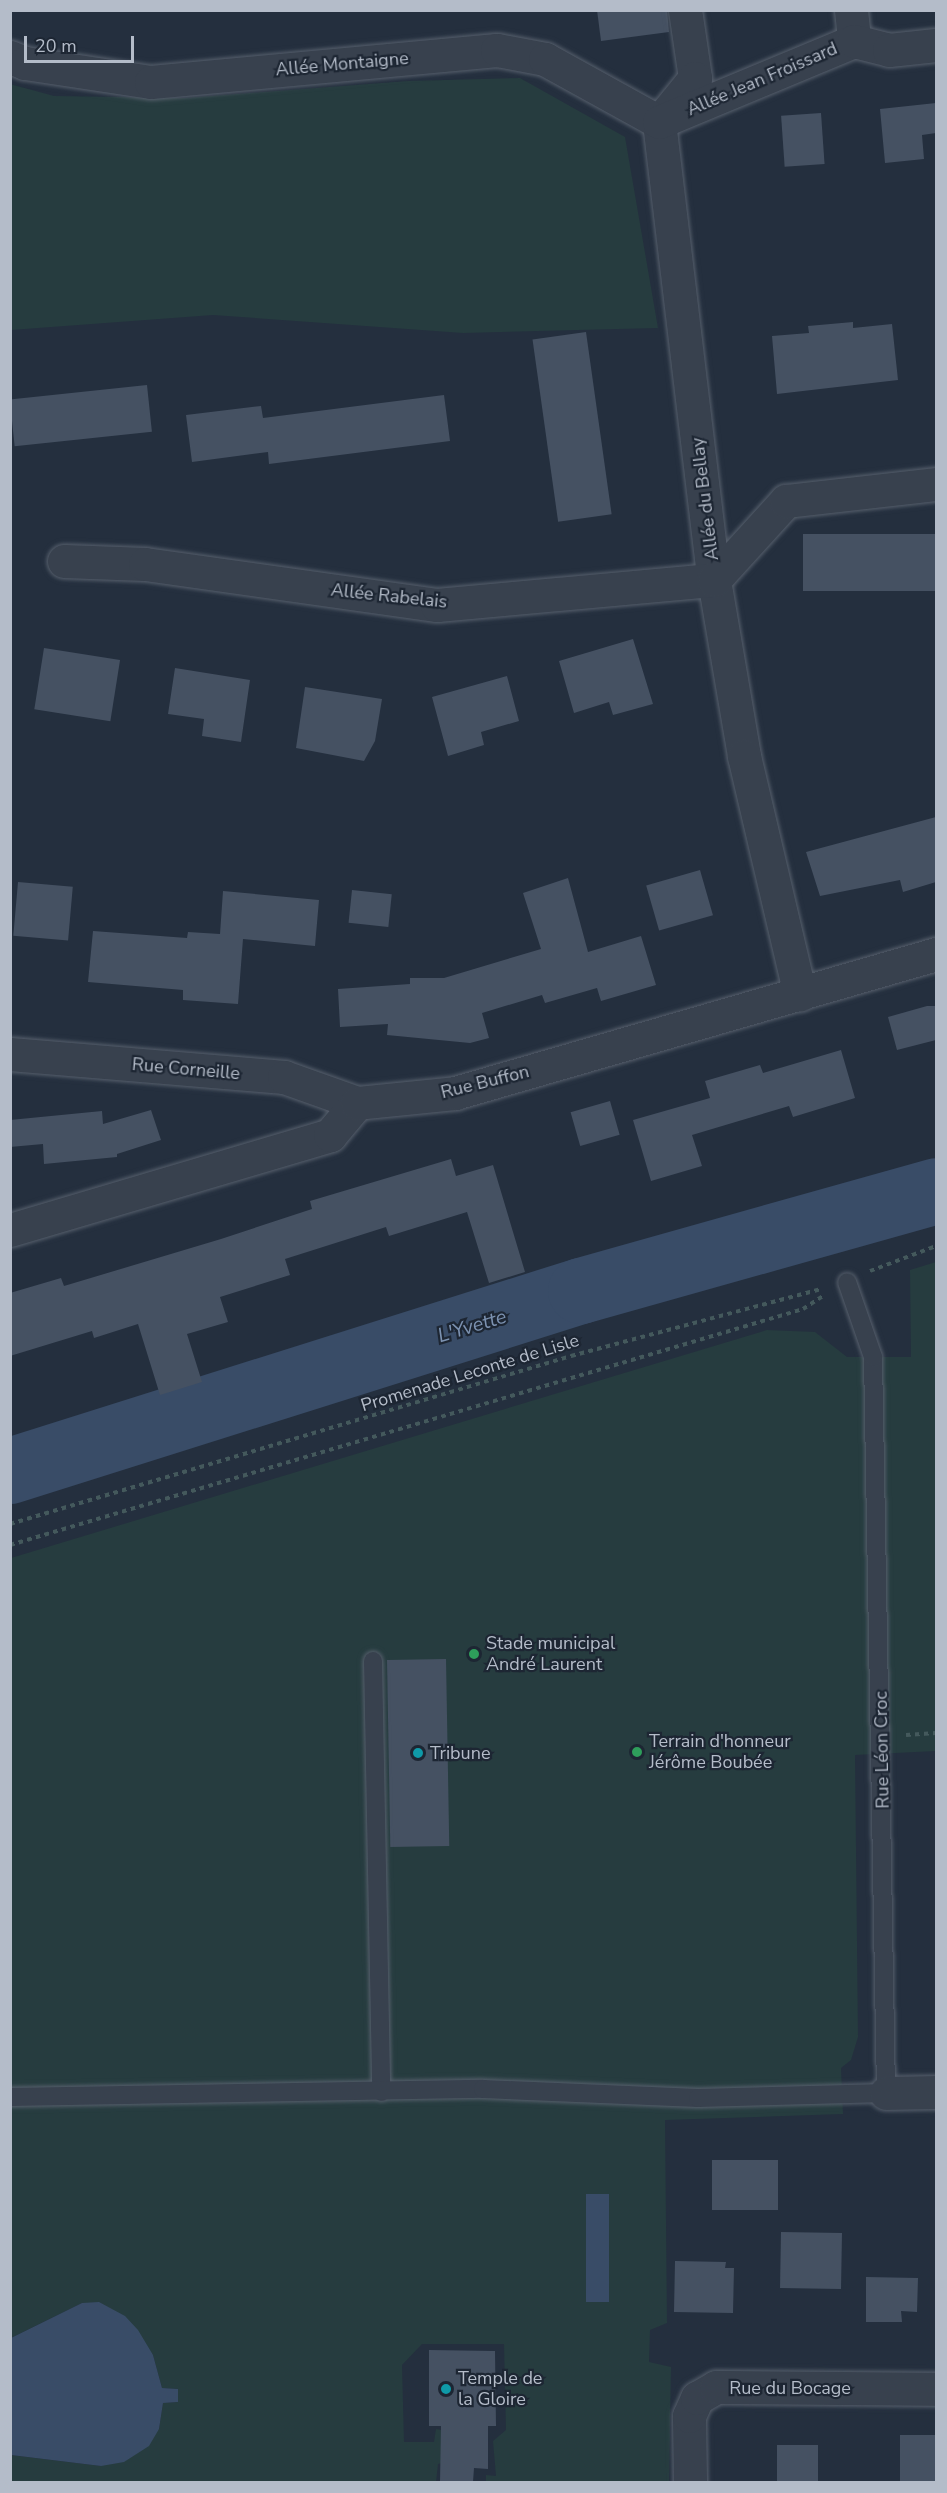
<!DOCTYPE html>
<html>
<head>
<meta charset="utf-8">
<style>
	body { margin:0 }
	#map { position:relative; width:947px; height:2493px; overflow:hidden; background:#242f3e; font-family:"Nunito Sans",sans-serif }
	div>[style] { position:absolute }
	.green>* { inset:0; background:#263c3f }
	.water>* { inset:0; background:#394c67; transform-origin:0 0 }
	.river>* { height:66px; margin:-33px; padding:0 33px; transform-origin:33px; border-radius:33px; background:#394c67 }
	.building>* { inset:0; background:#455162; transform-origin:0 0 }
	.path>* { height:4px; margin-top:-2px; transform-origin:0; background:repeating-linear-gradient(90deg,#44595c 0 4.5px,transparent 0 9px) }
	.roads { filter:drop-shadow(0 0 2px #565f6c) drop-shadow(0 0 2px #565f6c) }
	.service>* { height:18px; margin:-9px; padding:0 9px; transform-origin:9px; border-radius:9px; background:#38414e }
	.minor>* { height:33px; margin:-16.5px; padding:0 16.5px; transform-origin:16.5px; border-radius:16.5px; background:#38414e }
	.dots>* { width:16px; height:16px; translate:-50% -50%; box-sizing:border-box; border:3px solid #1d2633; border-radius:50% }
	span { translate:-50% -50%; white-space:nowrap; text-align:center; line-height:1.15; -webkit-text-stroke:4.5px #1d2633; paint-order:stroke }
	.street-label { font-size:18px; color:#b4bcc9 }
	.poi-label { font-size:18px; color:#b4bcc9 }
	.left { translate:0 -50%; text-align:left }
	.water-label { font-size:20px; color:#7c92b1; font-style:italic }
	.frame { position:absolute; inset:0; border:12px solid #b4bcc9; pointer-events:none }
	.scale { position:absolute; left:24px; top:36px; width:110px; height:27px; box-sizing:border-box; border:3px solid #b4bcc9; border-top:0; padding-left:8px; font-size:18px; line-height:21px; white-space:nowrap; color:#b4bcc9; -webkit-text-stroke:4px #1d2633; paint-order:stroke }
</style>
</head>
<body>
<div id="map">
	<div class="green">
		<i style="clip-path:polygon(520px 78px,625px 137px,658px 328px,463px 333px,213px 315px,11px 330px,10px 84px,54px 96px,185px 98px,408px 81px)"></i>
		<i style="clip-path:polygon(936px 1262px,936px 1751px,855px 1755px,858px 2037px,851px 2060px,841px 2068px,843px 2114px,665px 2120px,667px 2323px,650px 2330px,649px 2362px,671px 2367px,669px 2482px,486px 2482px,486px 2475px,496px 2476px,493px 2441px,506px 2430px,504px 2344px,422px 2344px,402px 2365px,404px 2442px,434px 2442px,436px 2429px,446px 2431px,446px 2462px,438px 2464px,436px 2482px,11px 2482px,11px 2455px,101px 2466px,159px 2429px,163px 2403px,178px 2402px,178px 2389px,162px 2388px,153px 2355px,82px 2303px,11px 2338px,11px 1558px,767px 1330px,815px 1332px,847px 1357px,911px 1357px,910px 1270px)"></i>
	</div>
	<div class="water">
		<i style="left:586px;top:2194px;width:23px;height:108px"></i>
		<i style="clip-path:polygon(99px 2302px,125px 2316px,138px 2330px,153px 2355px,162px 2388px,178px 2389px,178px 2402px,163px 2403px,159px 2429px,149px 2446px,124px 2462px,101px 2466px,11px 2455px,11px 2338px,82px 2303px)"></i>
	</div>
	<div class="river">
		<i style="left:10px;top:1471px;width:599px;rotate:-17.5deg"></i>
		<i style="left:581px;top:1291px;width:369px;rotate:-15.7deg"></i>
	</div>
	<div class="building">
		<i style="clip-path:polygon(597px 10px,667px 10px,669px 32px,601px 41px)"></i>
		<i style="clip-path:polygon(936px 103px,936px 133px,922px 135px,924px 159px,885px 163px,880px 109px)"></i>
		<i style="left:821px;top:113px;width:51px;height:40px;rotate:86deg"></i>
		<i style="clip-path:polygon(853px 322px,853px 328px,892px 324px,898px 380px,777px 394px,772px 336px,809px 333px,808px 326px)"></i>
		<i style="left:586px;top:332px;width:184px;height:54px;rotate:82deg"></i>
		<i style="left:147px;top:385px;width:47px;height:138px;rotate:84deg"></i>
		<i style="clip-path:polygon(444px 395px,450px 441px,269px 464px,268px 452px,192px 462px,186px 415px,261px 406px,263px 418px)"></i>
		<i style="left:936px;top:534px;width:57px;height:133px;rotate:90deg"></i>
		<i style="clip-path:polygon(633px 639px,653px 704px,613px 715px,609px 702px,574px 713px,559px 661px)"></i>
		<i style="left:44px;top:648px;width:77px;height:62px;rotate:9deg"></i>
		<i style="clip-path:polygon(175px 668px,250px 680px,241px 742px,202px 736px,204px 719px,168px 714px)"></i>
		<i style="clip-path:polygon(507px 676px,519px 721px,481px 732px,484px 745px,448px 756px,432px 697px)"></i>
		<i style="clip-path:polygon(305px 687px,382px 699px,375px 741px,364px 761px,296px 748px)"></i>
		<i style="clip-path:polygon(936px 817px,936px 882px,903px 892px,900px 880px,820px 896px,806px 852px)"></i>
		<i style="left:700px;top:870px;width:47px;height:56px;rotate:74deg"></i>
		<i style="clip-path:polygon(568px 878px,588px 952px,641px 936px,656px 985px,601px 1001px,597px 988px,545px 1003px,542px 995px,482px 1013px,489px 1038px,470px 1043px,387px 1035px,388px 1024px,340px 1027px,338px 989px,410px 984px,410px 978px,444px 978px,541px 949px,523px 893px)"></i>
		<i style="left:18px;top:882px;width:55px;height:54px;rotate:5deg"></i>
		<i style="left:352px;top:890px;width:40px;height:33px;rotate:6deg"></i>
		<i style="clip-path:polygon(223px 891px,319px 900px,315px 946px,243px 939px,238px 1004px,183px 1000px,183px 990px,88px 982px,93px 931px,187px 938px,188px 932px,220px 934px)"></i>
		<i style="clip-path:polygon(927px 1006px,936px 1006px,936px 1040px,897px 1050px,888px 1017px)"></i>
		<i style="clip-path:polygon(841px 1050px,855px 1098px,793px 1117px,789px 1106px,692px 1135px,702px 1166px,651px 1181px,633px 1120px,710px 1098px,705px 1081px,760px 1065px,763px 1073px)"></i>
		<i style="left:610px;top:1101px;width:35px;height:41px;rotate:74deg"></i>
		<i style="clip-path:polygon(151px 1110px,161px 1140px,117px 1154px,117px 1157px,44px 1164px,43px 1144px,10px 1147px,10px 1120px,102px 1111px,103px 1124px)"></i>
		<i style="clip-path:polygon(451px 1159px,456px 1176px,493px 1165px,525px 1272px,489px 1283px,467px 1212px,389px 1236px,386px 1227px,285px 1259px,290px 1275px,220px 1297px,228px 1322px,187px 1334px,202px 1382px,160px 1395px,138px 1324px,94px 1338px,92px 1331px,10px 1356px,10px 1293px,61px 1278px,64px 1286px,221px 1239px,312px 1209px,310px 1201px)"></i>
		<i style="left:446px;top:1659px;width:187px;height:59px;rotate:89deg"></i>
		<i style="left:778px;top:2160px;width:50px;height:66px;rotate:90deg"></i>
		<i style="left:781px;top:2232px;width:61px;height:56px;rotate:1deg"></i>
		<i style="clip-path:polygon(675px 2261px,726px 2262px,725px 2268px,734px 2268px,733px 2313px,674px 2312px)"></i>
		<i style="clip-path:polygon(866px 2277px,918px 2278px,917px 2312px,901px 2311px,902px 2322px,866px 2322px)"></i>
		<i style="clip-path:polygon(429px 2350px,495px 2351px,496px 2426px,488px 2426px,488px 2469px,474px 2468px,473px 2482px,440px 2482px,441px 2426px,429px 2426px)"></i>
		<i style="left:900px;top:2435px;width:36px;height:47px"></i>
		<i style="left:777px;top:2445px;width:41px;height:37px"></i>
	</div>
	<div class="path">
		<i style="left:870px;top:1271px;width:71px;rotate:-20.7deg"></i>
		<i style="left:10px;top:1524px;width:586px;rotate:-16.67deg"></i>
		<i style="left:571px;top:1356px;width:259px;rotate:-15deg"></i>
		<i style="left:10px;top:1545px;width:827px;rotate:-16.57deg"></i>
		<i style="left:803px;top:1309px;width:24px;rotate:-33deg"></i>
		<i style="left:906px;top:1735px;width:30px;rotate:-4deg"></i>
	</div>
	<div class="roads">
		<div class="service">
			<i style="left:373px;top:1661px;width:431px;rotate:88.9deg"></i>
			<i style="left:10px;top:2097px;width:473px;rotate:-1deg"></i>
			<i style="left:483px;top:2089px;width:215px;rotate:2.4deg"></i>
			<i style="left:698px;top:2098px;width:188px;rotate:-1.5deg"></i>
			<i style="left:886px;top:2093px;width:736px;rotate:-91.01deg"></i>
			<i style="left:873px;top:1357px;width:79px;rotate:-109.1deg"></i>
		</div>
		<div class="minor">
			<i style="left:685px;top:10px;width:69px;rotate:81.6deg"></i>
			<i style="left:695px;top:78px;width:57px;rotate:129.3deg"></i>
			<i style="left:659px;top:122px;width:461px;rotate:83.2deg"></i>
			<i style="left:714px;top:580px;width:179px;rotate:80.3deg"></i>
			<i style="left:744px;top:756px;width:245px;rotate:76.8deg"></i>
			<i style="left:851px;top:10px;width:31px;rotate:84deg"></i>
			<i style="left:10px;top:57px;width:16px;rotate:22deg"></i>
			<i style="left:25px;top:63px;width:127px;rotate:8.6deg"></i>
			<i style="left:151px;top:82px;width:347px;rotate:-5.3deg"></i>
			<i style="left:497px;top:50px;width:49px;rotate:10.6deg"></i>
			<i style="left:545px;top:59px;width:130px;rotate:28.9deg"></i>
			<i style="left:659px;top:122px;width:211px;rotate:-22.6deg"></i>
			<i style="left:854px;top:41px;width:36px;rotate:14deg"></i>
			<i style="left:889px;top:50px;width:47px;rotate:-6.1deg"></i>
			<i style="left:64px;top:561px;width:81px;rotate:2.1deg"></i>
			<i style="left:145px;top:564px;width:295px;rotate:8deg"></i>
			<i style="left:437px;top:605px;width:278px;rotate:-5.2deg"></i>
			<i style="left:714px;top:580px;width:107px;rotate:-47.7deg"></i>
			<i style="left:786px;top:501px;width:151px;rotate:-6.5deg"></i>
			<i style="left:10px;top:1054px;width:275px;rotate:4.8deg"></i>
			<i style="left:284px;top:1077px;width:77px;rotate:19.6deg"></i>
			<i style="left:10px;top:1230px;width:334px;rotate:-16.5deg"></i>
			<i style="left:330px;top:1135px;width:42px;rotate:-49.8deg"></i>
			<i style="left:357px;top:1103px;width:99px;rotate:-5.8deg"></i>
			<i style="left:455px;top:1093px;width:501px;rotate:-16.12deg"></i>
			<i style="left:886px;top:2093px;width:50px;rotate:-1.1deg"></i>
			<i style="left:690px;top:2482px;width:66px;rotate:-90.9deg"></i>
			<i style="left:689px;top:2416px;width:20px;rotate:-66deg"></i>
			<i style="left:697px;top:2398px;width:22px;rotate:-30deg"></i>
			<i style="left:716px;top:2387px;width:220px;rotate:0.5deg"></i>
		</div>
	</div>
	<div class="dots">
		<i style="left:474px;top:1654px;background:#2e9e5b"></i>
		<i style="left:637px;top:1752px;background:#2e9e5b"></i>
		<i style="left:418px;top:1753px;background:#0f9aa8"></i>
		<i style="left:446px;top:2389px;background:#0f9aa8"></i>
	</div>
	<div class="street-label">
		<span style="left:342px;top:64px;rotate:-5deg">Allée Montaigne</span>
		<span style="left:762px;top:79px;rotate:-23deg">Allée Jean Froissard</span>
		<span style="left:705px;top:499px;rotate:-97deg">Allée du Bellay</span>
		<span style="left:389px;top:596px;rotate:6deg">Allée Rabelais</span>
		<span style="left:186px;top:1069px;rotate:5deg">Rue Corneille</span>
		<span style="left:485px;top:1082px;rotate:-14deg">Rue Buffon</span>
		<span style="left:470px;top:1373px;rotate:-17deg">Promenade Leconte de Lisle</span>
		<span style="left:882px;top:1750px;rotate:-91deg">Rue Léon Croc</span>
		<span style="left:790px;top:2388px">Rue du Bocage</span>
	</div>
	<div class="poi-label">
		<span class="left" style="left:486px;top:1654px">Stade municipal<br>André Laurent</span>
		<span class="left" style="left:649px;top:1752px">Terrain d'honneur<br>Jérôme Boubée</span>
		<span class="left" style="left:430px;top:1753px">Tribune</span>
		<span class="left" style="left:458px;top:2389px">Temple de<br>la Gloire</span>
	</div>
	<div class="water-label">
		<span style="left:472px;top:1326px;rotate:-17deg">L'Yvette</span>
	</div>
	<div class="frame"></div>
	<div class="scale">20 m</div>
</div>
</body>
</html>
